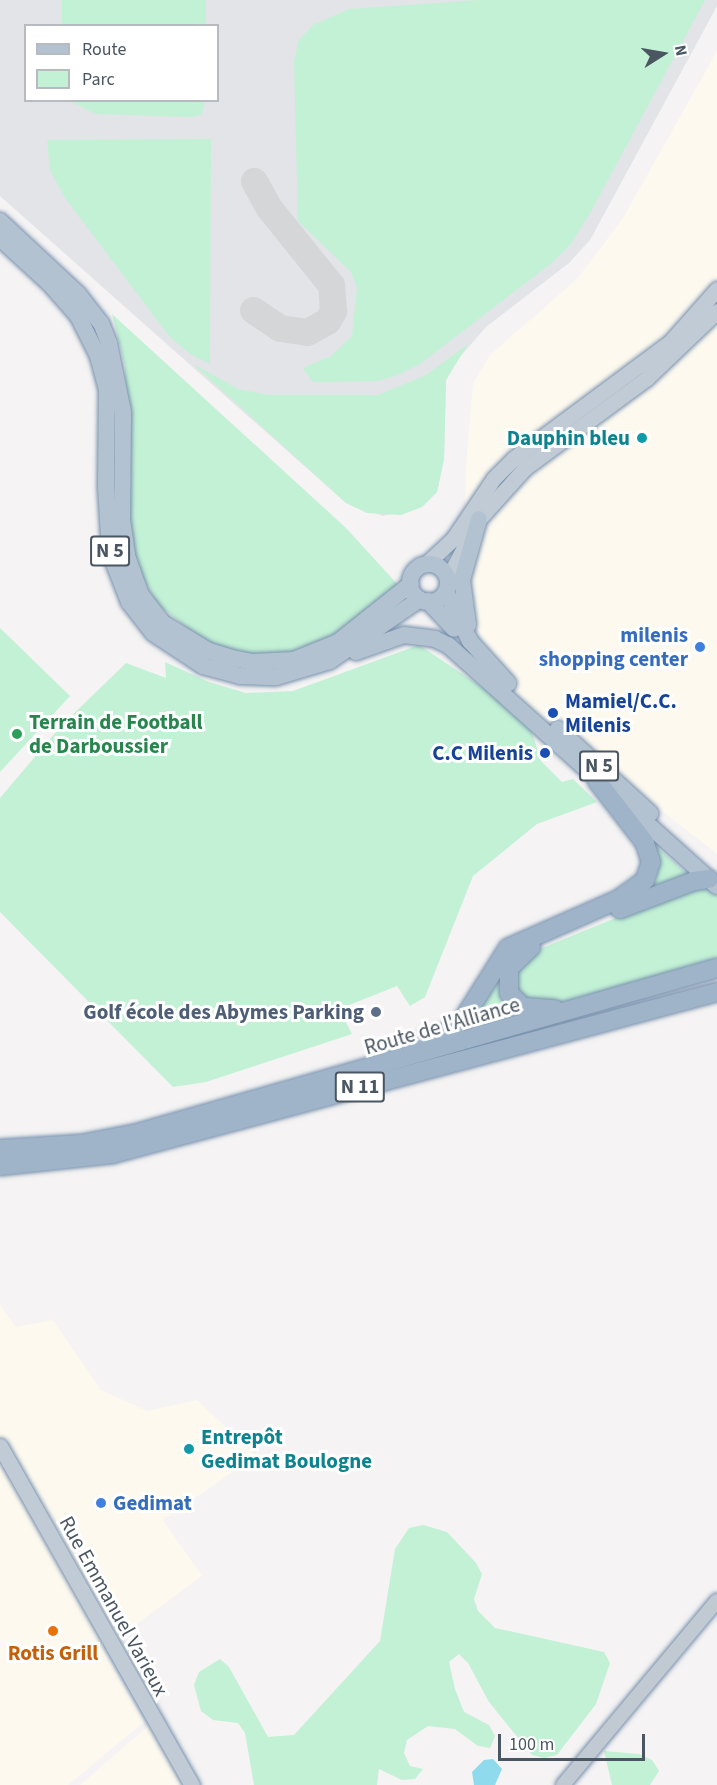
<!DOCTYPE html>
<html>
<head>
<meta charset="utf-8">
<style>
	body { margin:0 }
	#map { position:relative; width:717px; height:1785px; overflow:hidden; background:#f5f3f3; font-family:"Source Sans 3",sans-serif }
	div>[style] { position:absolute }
	.commercial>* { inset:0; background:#fdf9ef }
	.airport>* { inset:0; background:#e2e4e7 }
	.green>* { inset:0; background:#c3f1d5; transform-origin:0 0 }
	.water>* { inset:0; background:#90daee }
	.taxiway>* { height:27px; margin:-13.5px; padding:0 13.5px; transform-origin:13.5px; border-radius:13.5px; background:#d5d6d8 }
	.roads { filter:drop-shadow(0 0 2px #7690ad) drop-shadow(0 0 2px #7690ad) }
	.tertiary>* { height:14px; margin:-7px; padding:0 7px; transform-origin:7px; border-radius:7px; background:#c1cad2 }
	.secondary>* { height:15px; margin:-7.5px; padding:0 7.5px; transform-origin:7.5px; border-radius:7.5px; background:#c1cbd6 }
	.primary>* { height:16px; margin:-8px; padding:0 8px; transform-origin:8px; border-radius:8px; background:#b3c2d1 }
	.primary>.ring { margin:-8px; padding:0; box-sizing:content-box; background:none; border:16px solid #b3c2d1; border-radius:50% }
	.trunk>* { height:18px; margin:-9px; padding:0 9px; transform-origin:9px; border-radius:9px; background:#9fb4c9 }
	.dots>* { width:16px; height:16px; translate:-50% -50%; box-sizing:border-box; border:3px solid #fff; border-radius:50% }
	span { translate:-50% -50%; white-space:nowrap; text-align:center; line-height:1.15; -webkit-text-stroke:6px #fff; paint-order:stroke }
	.shield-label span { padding:2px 4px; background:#fff; border:2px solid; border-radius:4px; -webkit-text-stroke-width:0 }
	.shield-label { font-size:20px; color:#4a5661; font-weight:700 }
	.culture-label { font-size:21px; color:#0d838f; font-weight:700 }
	.right { translate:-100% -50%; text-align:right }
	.left { translate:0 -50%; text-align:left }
	.shop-label { font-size:21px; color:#366cbe; font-weight:700 }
	.transit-label { font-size:21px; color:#164399; font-weight:700 }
	.leisure-label { font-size:21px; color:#27864d; font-weight:700 }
	.service-label { font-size:21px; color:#4e5e75; font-weight:700 }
	.street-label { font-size:21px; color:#4a5661 }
	.food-label { font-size:21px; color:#c56008; font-weight:700 }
	.legend { position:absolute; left:24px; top:24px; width:195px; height:78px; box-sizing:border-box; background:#fff; border:2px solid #b7bbc0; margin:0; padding:8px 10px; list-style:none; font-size:18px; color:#4a5661 }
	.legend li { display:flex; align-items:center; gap:12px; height:30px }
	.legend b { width:30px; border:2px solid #b7bbc0 }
	.north { position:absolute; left:633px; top:24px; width:60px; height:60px; -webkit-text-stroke:4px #fff; paint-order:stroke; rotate:79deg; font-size:16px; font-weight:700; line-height:24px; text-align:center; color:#4a5661 }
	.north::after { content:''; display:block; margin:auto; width:21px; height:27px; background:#4a5661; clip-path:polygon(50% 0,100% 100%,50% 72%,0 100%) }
	.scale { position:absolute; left:498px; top:1734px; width:147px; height:27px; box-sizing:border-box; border:3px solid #4a5661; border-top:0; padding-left:8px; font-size:18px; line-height:21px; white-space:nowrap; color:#4a5661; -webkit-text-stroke:4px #fff; paint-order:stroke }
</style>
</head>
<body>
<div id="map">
	<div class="commercial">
		<i style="clip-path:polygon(717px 51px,717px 854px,505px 689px,467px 606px,464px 577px,466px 465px,473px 383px,490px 355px,577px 279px,623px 218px)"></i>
		<i style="clip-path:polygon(0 1305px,16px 1327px,53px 1320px,101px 1390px,147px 1411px,197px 1400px,256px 1456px,163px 1520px,202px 1576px,103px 1649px,144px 1722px,68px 1785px,0 1785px)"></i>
		<i style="clip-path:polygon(154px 1721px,193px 1785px,80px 1785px)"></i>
	</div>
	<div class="airport">
		<i style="clip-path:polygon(evenodd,0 0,717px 0,717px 6px,590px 240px,569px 263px,486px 327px,453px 365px,446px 380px,444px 459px,437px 492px,422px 507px,383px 516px,346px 503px,0 196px,0 0,26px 26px,218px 26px,218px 100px,26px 100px,26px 26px)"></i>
	</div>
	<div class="green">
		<i style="left:206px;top:0;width:25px;height:144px;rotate:90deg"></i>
		<i style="clip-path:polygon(481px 0,705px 0,589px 215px,570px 245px,553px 262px,420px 364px,395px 376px,378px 381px,313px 382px,303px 368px,331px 356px,352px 336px,357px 288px,351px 272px,298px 221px,294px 61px,299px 40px,313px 25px,349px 9px)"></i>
		<i style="clip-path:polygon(206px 100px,201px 115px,192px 117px,96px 114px,69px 101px)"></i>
		<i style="clip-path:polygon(211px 139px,210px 360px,210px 364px,190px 354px,169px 336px,65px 198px,50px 170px,47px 140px)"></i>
		<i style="clip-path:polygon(112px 314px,346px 528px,400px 587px,327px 642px,283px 655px,249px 656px,212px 647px,158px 605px,142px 577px,130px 537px,125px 366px)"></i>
		<i style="clip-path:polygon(468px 344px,446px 380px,444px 459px,437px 492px,422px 507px,401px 515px,367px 513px,346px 503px,193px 364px,238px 389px,269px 395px,378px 395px,426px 375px)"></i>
		<i style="clip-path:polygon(0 628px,70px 696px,0 772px)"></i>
		<i style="clip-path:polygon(419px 645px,485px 689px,532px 732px,541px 761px,562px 782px,573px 779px,597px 802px,537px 824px,473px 876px,425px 997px,410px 1006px,397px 986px,339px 1009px,352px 1034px,206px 1082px,173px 1087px,0 912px,0 798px,61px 726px,126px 663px,166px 678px,165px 662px,209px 682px,246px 693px,293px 691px)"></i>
		<i style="clip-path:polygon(650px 841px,692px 878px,646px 892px,656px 881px,658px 868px)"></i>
		<i style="clip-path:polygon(706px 886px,717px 896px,717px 958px,562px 1004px,524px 1004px,511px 972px,530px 953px,684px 890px)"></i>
		<i style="clip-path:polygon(497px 981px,503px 999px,522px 1016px,453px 1037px)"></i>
		<i style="clip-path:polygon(423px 1525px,447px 1532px,476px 1563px,482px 1574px,474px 1599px,478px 1611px,495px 1628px,604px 1652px,610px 1663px,596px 1704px,557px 1755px,544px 1758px,532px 1755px,489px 1702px,468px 1663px,459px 1654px,449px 1662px,455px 1689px,464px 1712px,489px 1725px,495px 1736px,490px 1748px,478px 1746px,455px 1729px,428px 1726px,407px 1740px,404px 1753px,410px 1766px,423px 1769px,415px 1779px,402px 1780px,379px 1769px,377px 1785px,254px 1785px,245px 1733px,238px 1723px,213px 1720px,201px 1711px,194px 1685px,199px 1672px,220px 1659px,229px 1667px,268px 1737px,294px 1735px,380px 1641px,395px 1549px,409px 1528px)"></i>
		<i style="clip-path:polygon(604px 1751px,639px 1754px,652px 1760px,659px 1771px,650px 1785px,612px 1785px)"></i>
	</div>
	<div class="water">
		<i style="clip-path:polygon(493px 1759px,502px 1769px,495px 1785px,474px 1785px,472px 1772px,484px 1760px)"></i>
	</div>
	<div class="taxiway">
		<i style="left:253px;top:310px;width:32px;rotate:34deg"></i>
		<i style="left:280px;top:328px;width:27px;rotate:8deg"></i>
		<i style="left:307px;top:332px;width:23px;rotate:-29deg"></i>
		<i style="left:327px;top:321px;width:12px;rotate:-59deg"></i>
		<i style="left:333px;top:311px;width:26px;rotate:-94deg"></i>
		<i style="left:331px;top:285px;width:99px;rotate:-128.8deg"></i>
		<i style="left:269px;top:208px;width:31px;rotate:-119deg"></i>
	</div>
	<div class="roads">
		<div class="tertiary">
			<i style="left:563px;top:1785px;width:240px;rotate:-50.1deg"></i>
		</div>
		<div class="secondary">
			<i style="left:426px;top:564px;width:37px;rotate:-43deg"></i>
			<i style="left:453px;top:539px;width:73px;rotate:-56.1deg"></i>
			<i style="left:494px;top:478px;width:28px;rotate:-45deg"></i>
			<i style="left:514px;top:458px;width:194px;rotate:-36.6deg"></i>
			<i style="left:670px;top:342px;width:71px;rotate:-48.4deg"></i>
			<i style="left:448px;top:578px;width:67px;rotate:-62.3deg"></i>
			<i style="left:479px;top:519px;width:69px;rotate:-48deg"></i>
			<i style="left:525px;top:468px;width:152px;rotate:-36.4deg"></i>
			<i style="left:647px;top:378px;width:97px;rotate:-43.7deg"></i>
			<i style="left:0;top:1446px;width:390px;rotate:60.5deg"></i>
		</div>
		<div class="primary">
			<i style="left:0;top:221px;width:107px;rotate:43.1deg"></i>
			<i style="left:78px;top:294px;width:37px;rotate:52deg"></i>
			<i style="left:101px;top:323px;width:22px;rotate:68deg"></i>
			<i style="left:109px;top:343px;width:70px;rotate:78.5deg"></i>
			<i style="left:123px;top:412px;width:107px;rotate:90.5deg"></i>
			<i style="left:122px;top:519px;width:37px;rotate:82deg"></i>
			<i style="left:127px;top:556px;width:41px;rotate:70.3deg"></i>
			<i style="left:141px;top:595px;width:36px;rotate:52deg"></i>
			<i style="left:163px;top:623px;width:54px;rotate:31.3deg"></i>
			<i style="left:209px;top:651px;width:24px;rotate:17deg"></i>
			<i style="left:232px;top:658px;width:21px;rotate:11deg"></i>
			<i style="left:253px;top:662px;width:41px;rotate:-2.8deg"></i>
			<i style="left:294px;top:660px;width:48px;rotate:-22.2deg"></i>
			<i style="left:338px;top:642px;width:93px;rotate:-38.5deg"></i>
			<i style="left:0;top:238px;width:67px;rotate:42.6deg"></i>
			<i style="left:49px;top:283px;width:44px;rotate:48.7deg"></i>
			<i style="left:78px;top:316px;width:45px;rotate:63.4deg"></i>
			<i style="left:98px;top:356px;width:35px;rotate:75deg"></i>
			<i style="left:107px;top:390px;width:97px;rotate:90.6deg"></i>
			<i style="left:106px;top:487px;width:66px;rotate:86.5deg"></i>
			<i style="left:110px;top:553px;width:53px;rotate:68.8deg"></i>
			<i style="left:129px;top:602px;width:39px;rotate:52deg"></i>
			<i style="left:153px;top:633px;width:60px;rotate:33.4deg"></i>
			<i style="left:203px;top:666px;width:38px;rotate:15deg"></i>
			<i style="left:240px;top:676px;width:36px;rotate:2deg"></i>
			<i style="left:276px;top:677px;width:56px;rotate:-16.5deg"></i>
			<i style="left:330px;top:661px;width:109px;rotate:-34.6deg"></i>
			<i class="ring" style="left:410px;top:564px;width:22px;height:22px"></i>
			<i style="left:446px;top:592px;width:55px;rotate:63.9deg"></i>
			<i style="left:470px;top:641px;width:57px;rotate:47.9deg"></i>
			<i style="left:428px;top:601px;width:38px;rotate:47deg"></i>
			<i style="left:468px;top:625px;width:45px;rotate:-97.6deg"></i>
			<i style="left:462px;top:580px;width:63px;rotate:-74.4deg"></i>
			<i style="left:356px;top:652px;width:51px;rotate:-19.5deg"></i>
			<i style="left:404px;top:635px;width:31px;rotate:7deg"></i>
			<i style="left:435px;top:639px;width:14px;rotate:25deg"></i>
			<i style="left:448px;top:645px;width:361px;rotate:41.9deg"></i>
			<i style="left:558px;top:729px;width:125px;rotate:42.4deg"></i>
		</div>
		<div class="trunk">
			<i style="left:620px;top:909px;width:79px;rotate:-20.7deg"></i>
			<i style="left:694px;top:881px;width:15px;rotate:-8deg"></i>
			<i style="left:531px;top:947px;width:30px;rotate:136deg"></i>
			<i style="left:509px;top:968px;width:25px;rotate:90deg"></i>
			<i style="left:509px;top:993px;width:20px;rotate:45deg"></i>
			<i style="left:523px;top:1007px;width:32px;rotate:4deg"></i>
			<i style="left:416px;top:1045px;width:30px;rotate:-21deg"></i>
			<i style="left:444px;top:1034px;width:22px;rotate:-36deg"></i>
			<i style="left:462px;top:1021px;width:86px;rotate:-57.8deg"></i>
			<i style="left:508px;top:948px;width:121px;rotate:-23.8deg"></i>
			<i style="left:619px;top:899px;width:32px;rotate:-36deg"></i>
			<i style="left:645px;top:880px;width:19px;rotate:-72deg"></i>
			<i style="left:651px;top:862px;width:20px;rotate:-108deg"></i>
			<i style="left:645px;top:843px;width:78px;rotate:-127.7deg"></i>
			<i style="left:0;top:1149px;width:81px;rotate:-3.5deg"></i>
			<i style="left:81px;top:1144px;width:58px;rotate:-10.9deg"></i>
			<i style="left:138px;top:1133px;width:602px;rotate:-15.91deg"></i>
			<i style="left:0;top:1166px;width:113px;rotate:-6.1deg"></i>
			<i style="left:112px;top:1154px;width:626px;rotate:-14.99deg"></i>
		</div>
	</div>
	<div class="dots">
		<i style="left:642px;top:438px;background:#0f9aa8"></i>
		<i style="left:700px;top:647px;background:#3f7fe0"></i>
		<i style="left:553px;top:713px;background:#1a4fb4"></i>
		<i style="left:17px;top:734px;background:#2e9e5b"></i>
		<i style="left:545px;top:753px;background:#1a4fb4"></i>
		<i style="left:376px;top:1012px;background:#5c6f8a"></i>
		<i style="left:189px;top:1449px;background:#0f9aa8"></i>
		<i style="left:101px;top:1503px;background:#3f7fe0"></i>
		<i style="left:53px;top:1631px;background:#e8710a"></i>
	</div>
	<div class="shield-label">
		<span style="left:110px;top:551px">N 5</span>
		<span style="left:599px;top:766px">N 5</span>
		<span style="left:360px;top:1087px">N 11</span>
	</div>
	<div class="culture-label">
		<span class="right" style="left:630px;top:438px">Dauphin bleu</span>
		<span class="left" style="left:201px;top:1449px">Entrepôt<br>Gedimat Boulogne</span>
	</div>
	<div class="shop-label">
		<span class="right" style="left:688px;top:647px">milenis<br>shopping center</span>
		<span class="left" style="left:113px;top:1503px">Gedimat</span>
	</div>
	<div class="transit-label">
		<span class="left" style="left:565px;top:713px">Mamiel/C.C.<br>Milenis</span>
		<span class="right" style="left:533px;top:753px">C.C Milenis</span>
	</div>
	<div class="leisure-label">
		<span class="left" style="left:29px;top:734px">Terrain de Football<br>de Darboussier</span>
	</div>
	<div class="service-label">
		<span class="right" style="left:364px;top:1012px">Golf école des Abymes Parking</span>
	</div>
	<div class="street-label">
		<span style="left:442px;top:1026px;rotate:-16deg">Route de l'Alliance</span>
		<span style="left:114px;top:1606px;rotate:61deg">Rue Emmanuel Varieux</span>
	</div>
	<div class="food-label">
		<span style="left:53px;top:1653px">Rotis Grill</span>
	</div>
	<ul class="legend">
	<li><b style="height:8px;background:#b3c2d1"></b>Route</li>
	<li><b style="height:16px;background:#c3f1d5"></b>Parc</li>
	</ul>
	<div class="north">N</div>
	<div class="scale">100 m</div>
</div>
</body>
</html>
